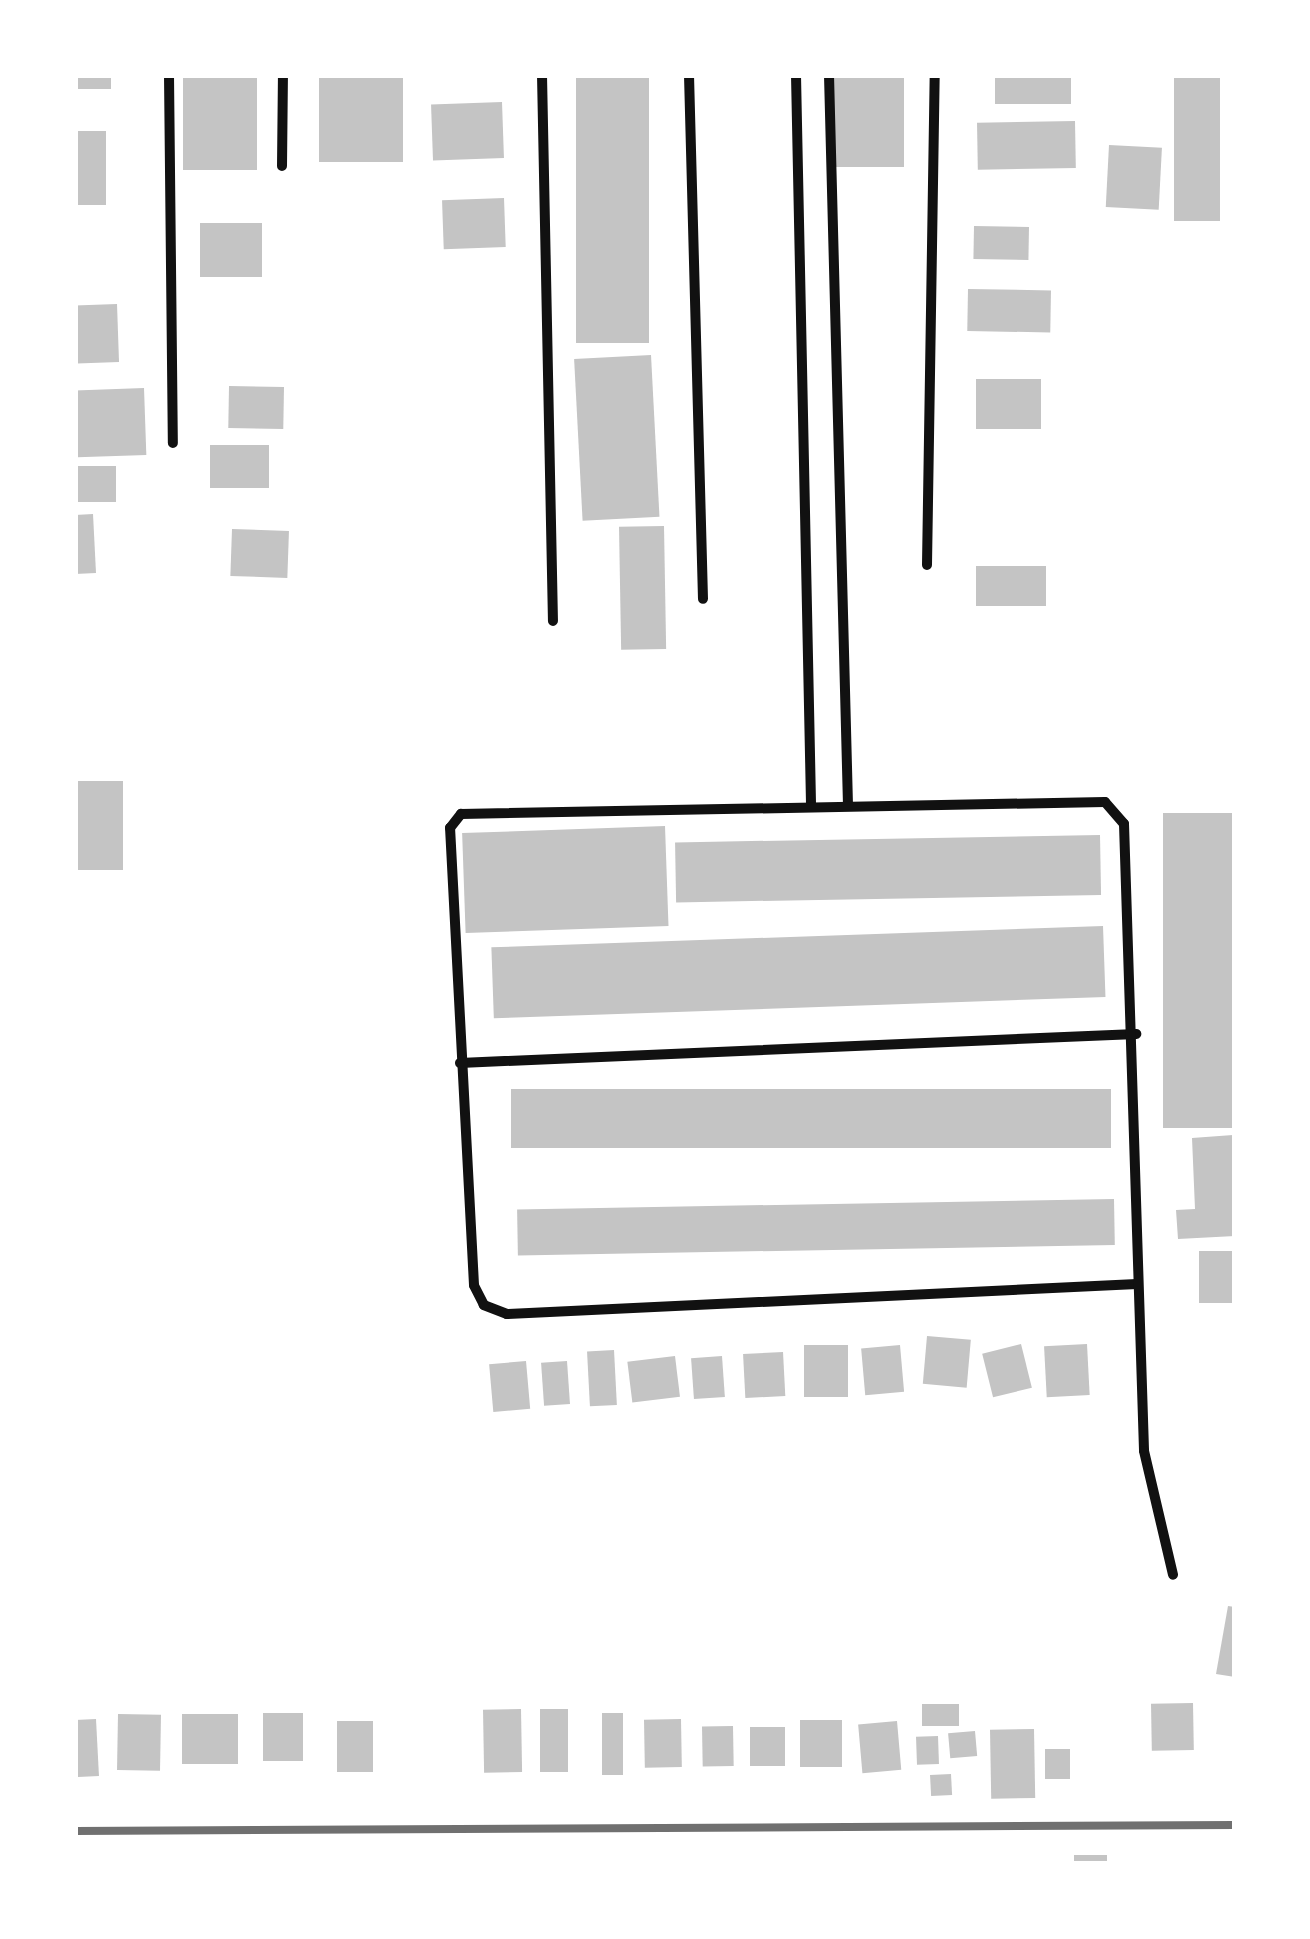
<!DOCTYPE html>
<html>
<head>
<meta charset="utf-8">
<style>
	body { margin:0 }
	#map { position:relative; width:1310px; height:1939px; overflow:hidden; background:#fff; font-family:"Roboto Condensed",sans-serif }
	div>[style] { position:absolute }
	.building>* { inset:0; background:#c4c4c4; transform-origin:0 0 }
	.minor>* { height:10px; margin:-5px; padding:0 5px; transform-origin:5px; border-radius:5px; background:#111 }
	.rail>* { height:8px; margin:-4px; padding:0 4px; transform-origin:4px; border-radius:4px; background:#707070 }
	span { translate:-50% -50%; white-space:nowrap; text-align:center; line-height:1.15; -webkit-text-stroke:8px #fff; paint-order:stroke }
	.frame { position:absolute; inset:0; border:78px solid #fff; pointer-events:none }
</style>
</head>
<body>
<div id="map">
	<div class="building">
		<i style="left:75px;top:75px;width:36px;height:14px"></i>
		<i style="left:183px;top:75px;width:74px;height:95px"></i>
		<i style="left:319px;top:75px;width:84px;height:87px"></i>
		<i style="left:576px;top:75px;width:73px;height:268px"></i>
		<i style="left:834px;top:75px;width:70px;height:92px"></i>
		<i style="left:995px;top:75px;width:76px;height:29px"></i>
		<i style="left:1174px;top:75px;width:46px;height:146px"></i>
		<i style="left:502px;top:102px;width:56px;height:71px;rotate:88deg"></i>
		<i style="left:1075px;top:121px;width:47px;height:98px;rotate:89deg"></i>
		<i style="left:75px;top:131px;width:31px;height:74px"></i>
		<i style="left:1109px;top:145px;width:53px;height:62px;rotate:3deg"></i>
		<i style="left:504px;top:198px;width:49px;height:62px;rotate:88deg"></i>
		<i style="left:200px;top:223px;width:62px;height:54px"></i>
		<i style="left:974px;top:226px;width:55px;height:33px;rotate:1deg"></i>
		<i style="left:968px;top:289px;width:83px;height:42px;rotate:1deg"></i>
		<i style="left:117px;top:304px;width:58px;height:42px;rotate:88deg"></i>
		<i style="left:651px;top:355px;width:162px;height:77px;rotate:87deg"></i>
		<i style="left:976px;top:379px;width:65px;height:50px"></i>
		<i style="left:284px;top:387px;width:42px;height:55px;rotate:91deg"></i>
		<i style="left:144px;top:388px;width:67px;height:69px;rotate:88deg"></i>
		<i style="left:210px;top:445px;width:59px;height:43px"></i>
		<i style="left:75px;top:466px;width:41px;height:36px"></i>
		<i style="clip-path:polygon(93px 514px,96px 573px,75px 574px,75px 515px)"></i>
		<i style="left:664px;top:526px;width:123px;height:45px;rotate:89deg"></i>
		<i style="left:232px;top:529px;width:57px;height:47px;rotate:2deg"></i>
		<i style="left:1046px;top:566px;width:40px;height:70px;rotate:90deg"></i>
		<i style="left:75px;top:781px;width:48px;height:89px"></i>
		<i style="left:1235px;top:813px;width:315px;height:72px;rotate:90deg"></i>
		<i style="left:665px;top:826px;width:100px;height:203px;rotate:88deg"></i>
		<i style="left:1100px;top:835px;width:60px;height:425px;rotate:89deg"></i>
		<i style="left:1103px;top:926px;width:71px;height:612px;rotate:88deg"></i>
		<i style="left:511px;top:1089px;width:600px;height:59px"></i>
		<i style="clip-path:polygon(1233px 1135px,1235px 1236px,1178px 1239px,1176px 1210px,1195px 1209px,1192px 1138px)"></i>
		<i style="left:1114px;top:1199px;width:46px;height:597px;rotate:89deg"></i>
		<i style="left:1199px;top:1251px;width:36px;height:52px"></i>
		<i style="left:927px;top:1336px;width:44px;height:48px;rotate:5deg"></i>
		<i style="left:1021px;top:1344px;width:45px;height:40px;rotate:76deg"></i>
		<i style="left:1087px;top:1344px;width:51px;height:43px;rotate:87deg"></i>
		<i style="left:804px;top:1345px;width:44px;height:52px"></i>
		<i style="left:900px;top:1345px;width:47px;height:39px;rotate:85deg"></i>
		<i style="left:614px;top:1350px;width:55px;height:27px;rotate:87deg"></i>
		<i style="left:783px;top:1352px;width:44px;height:40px;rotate:87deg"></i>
		<i style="left:675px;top:1356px;width:41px;height:48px;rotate:83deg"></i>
		<i style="left:722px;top:1356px;width:41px;height:31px;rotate:86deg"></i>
		<i style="left:526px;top:1361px;width:48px;height:37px;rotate:85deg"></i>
		<i style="left:567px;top:1361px;width:43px;height:26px;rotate:86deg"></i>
		<i style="clip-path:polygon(1228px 1606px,1235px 1607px,1235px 1677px,1216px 1674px)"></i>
		<i style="left:1193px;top:1703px;width:47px;height:42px;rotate:89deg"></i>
		<i style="left:922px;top:1704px;width:37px;height:22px"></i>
		<i style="left:521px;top:1709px;width:63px;height:38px;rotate:89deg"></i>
		<i style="left:540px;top:1709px;width:28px;height:63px"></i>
		<i style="left:263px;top:1713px;width:40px;height:48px"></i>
		<i style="left:602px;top:1713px;width:21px;height:62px"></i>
		<i style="left:118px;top:1714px;width:43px;height:56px;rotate:1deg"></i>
		<i style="left:182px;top:1714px;width:56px;height:50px"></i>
		<i style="left:96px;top:1719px;width:57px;height:21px;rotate:87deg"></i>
		<i style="left:681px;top:1719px;width:48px;height:37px;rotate:89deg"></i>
		<i style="left:842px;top:1720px;width:47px;height:42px;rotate:90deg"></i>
		<i style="left:337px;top:1721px;width:36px;height:51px"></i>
		<i style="left:897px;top:1721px;width:49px;height:39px;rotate:85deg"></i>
		<i style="left:733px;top:1726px;width:40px;height:31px;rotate:89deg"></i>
		<i style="left:785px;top:1727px;width:39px;height:35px;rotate:90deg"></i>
		<i style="left:1034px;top:1729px;width:69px;height:44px;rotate:89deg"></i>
		<i style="left:975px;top:1731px;width:25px;height:27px;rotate:85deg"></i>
		<i style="left:938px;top:1736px;width:28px;height:22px;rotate:88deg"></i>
		<i style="left:1070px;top:1749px;width:30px;height:25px;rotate:90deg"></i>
		<i style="left:951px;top:1774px;width:21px;height:21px;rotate:87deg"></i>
		<i style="left:1107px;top:1855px;width:9px;height:33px;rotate:90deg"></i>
	</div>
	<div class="minor">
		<i style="left:169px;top:75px;width:368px;rotate:89.4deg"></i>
		<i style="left:542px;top:75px;width:546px;rotate:88.85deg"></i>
		<i style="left:689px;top:75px;width:524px;rotate:88.47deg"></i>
		<i style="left:796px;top:75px;width:730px;rotate:88.82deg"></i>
		<i style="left:829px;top:75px;width:731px;rotate:88.51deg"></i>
		<i style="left:282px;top:166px;width:91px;rotate:-89.4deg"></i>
		<i style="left:927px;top:565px;width:490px;rotate:-89.1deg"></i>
		<i style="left:460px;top:1063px;width:677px;rotate:-2.46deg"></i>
		<i style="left:1137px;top:1284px;width:631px;rotate:177.27deg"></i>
		<i style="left:507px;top:1314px;width:25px;rotate:-159deg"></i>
		<i style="left:484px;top:1305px;width:22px;rotate:-117deg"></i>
		<i style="left:474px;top:1285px;width:458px;rotate:-93deg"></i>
		<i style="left:450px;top:828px;width:18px;rotate:-52deg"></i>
		<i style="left:461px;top:814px;width:644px;rotate:-1.07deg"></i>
		<i style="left:1105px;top:802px;width:29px;rotate:49deg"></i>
		<i style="left:1124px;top:824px;width:627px;rotate:88.17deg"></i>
		<i style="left:1144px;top:1451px;width:127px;rotate:76.8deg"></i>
	</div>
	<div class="rail">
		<i style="left:75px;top:1831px;width:1160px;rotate:-0.3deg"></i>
	</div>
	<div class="frame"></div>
</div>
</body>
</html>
